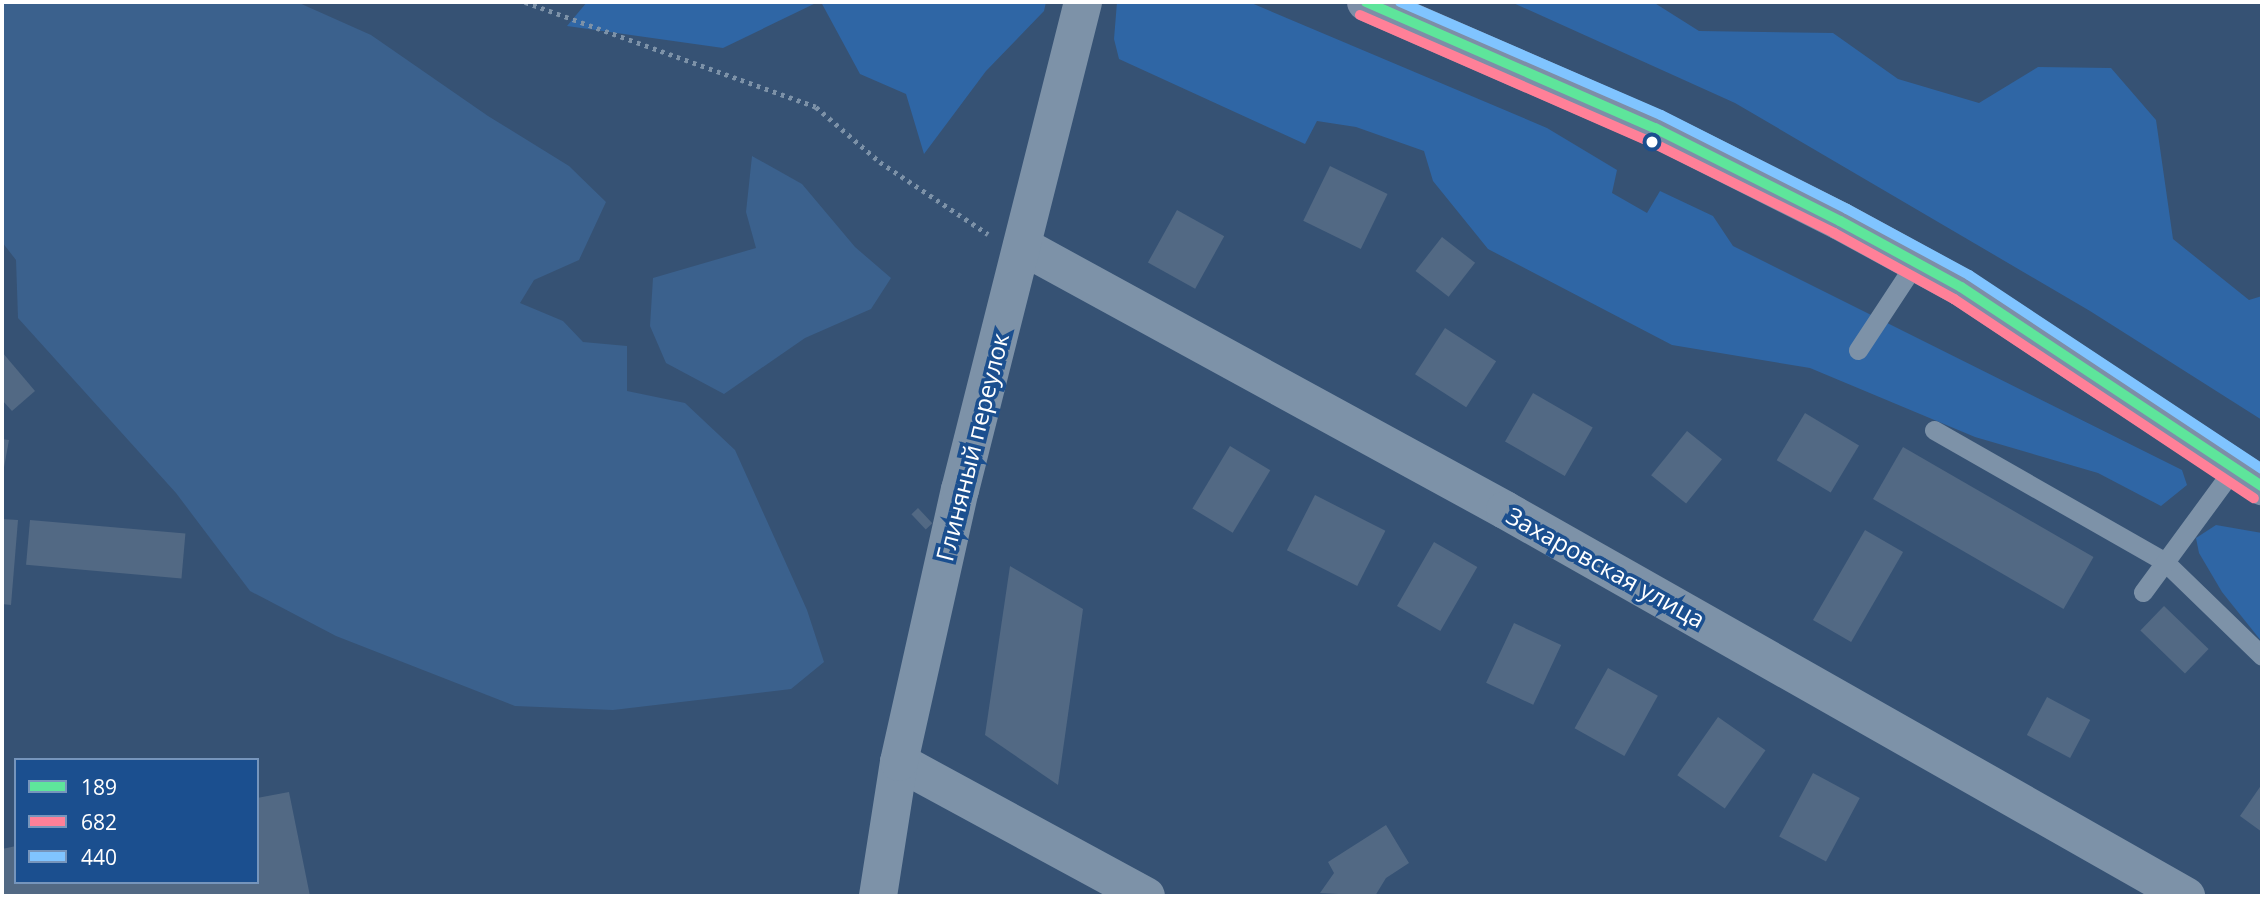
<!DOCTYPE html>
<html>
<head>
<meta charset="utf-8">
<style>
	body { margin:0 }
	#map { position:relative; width:2264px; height:898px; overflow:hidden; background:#365274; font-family:"Open Sans",sans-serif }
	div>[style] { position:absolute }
	.green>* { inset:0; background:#2f66a5 }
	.water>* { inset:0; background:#3b618d }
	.building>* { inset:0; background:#526984; transform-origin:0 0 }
	.path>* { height:4.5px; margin-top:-2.25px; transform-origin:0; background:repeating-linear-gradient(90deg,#7d92a8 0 3.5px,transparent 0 8.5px) }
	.service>* { height:19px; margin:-9.5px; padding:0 9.5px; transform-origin:9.5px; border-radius:9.5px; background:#7d92a8 }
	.minor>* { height:38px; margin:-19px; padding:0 19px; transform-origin:19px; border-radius:19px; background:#7d92a8 }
	.primary>* { height:38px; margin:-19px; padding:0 19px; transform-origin:19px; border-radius:19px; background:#7d8ea7 }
	.bus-1>* { height:10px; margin:-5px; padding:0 5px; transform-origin:5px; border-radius:5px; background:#5ee59b }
	.bus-2>* { height:10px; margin:-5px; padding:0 5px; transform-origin:5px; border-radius:5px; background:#ff8098 }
	.bus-3>* { height:10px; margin:-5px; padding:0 5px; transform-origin:5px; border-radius:5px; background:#80c4ff }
	.dots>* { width:19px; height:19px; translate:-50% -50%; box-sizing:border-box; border:4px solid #1b4f8f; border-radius:50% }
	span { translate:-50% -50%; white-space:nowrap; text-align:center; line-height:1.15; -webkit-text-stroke:7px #1b4f8f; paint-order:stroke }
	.street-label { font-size:24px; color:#fff }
	.frame { position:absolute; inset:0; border:4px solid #fff; pointer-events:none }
	.legend { position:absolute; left:14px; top:758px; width:245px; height:126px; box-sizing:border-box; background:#1b4f8f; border:2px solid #7695bc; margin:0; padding:9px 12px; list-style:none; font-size:21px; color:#fff }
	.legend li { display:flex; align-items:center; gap:14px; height:35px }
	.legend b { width:35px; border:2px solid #7695bc }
</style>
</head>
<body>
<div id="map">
	<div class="green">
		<i style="clip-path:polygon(587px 2px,818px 2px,723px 48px,567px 26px)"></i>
		<i style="clip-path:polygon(821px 2px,1046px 2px,1044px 11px,986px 71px,924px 154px,906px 94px,860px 74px)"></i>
		<i style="clip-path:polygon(1117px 2px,1249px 2px,1547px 128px,1617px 170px,1612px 193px,1647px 213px,1660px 191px,1713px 216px,1733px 246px,2182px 470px,2187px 485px,2161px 506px,2098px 473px,1975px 437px,1810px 368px,1672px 345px,1488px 249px,1433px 181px,1424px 151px,1356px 127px,1317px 121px,1305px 144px,1119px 59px,1114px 39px)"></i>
		<i style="clip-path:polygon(1511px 2px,1653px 2px,1699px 31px,1833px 33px,1898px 79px,1979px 103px,2038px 67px,2111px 68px,2156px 120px,2173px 239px,2249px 300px,2262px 296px,2262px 420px,2090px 311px,1735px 103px)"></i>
		<i style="clip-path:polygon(2216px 525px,2262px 533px,2262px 642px,2222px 592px,2199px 553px,2196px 538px)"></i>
	</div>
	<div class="water">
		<i style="clip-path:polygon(2px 2px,297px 2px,371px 35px,488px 116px,569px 166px,606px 202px,579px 260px,534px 280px,520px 303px,563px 321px,583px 342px,627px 346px,627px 391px,685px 403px,735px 450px,807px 610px,824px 662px,791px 689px,613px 710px,515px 706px,336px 636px,250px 591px,176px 493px,18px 318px,16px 260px,2px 242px)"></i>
		<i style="clip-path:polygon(752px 156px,802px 184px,855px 247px,891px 278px,871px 309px,805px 338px,724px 394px,666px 363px,650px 326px,653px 278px,756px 248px,746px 212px)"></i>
	</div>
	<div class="building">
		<i style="left:1330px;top:166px;width:64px;height:61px;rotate:26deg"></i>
		<i style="left:1177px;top:210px;width:54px;height:60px;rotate:29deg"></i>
		<i style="left:1442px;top:237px;width:42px;height:43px;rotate:38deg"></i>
		<i style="left:1445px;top:328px;width:61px;height:55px;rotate:33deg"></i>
		<i style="clip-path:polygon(2px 352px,35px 391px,12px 411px,2px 400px)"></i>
		<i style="left:1533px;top:393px;width:69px;height:56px;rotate:30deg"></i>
		<i style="left:1805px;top:413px;width:63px;height:55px;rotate:31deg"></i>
		<i style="left:1687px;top:431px;width:45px;height:57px;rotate:39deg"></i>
		<i style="clip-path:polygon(2px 439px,9px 440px,3px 473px,2px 472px)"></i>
		<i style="left:1230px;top:446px;width:47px;height:73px;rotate:31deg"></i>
		<i style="left:1903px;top:447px;width:220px;height:60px;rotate:30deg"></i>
		<i style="left:1315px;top:495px;width:79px;height:62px;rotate:27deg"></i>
		<i style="left:918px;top:508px;width:21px;height:9px;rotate:47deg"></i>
		<i style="clip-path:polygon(2px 519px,18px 520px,11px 605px,2px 604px)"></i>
		<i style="left:30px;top:520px;width:156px;height:45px;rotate:5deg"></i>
		<i style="left:1865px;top:530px;width:44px;height:104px;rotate:30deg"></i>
		<i style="left:1434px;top:542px;width:50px;height:74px;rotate:30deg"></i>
		<i style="clip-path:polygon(1010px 566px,1083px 609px,1058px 785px,985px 735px)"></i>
		<i style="left:2164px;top:606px;width:62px;height:34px;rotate:44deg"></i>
		<i style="left:1514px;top:623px;width:52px;height:66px;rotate:25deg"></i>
		<i style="left:1608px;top:668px;width:57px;height:69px;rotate:29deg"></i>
		<i style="left:2047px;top:697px;width:49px;height:43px;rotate:28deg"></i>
		<i style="left:1718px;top:717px;width:58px;height:71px;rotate:35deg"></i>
		<i style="left:1813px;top:773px;width:53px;height:72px;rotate:28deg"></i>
		<i style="clip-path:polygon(2262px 784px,2262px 832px,2240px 816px)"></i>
		<i style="clip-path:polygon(289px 792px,310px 896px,2px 896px,2px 849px,16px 846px,16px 882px,257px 882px,257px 798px)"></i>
		<i style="clip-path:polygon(1386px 825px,1409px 863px,1386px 878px,1375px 896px,1320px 893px,1334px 873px,1328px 862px)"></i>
	</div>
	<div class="path">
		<i style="left:525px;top:2px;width:309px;rotate:19.8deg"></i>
		<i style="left:816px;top:107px;width:84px;rotate:40.7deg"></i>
		<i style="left:880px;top:162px;width:130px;rotate:33.7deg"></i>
	</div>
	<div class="service">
		<i style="left:1858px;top:350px;width:105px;rotate:-56.6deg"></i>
		<i style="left:1934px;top:430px;width:266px;rotate:29.7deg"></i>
		<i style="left:2165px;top:562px;width:135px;rotate:44.1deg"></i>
		<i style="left:2143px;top:592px;width:154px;rotate:-53.7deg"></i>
	</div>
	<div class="minor">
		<i style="left:1022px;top:246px;width:550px;rotate:28.66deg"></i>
		<i style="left:1505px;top:510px;width:783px;rotate:29.55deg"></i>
		<i style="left:899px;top:762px;width:281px;rotate:28.5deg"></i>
		<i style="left:878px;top:896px;width:136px;rotate:-81.1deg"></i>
		<i style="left:899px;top:762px;width:279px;rotate:-77.4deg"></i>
		<i style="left:960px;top:490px;width:503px;rotate:-75.85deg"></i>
	</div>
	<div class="primary">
		<i style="left:1366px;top:2px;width:315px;rotate:23.6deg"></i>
		<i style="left:1655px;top:128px;width:207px;rotate:26.7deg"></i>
		<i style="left:1840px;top:221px;width:138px;rotate:28.6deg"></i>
		<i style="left:1961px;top:287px;width:361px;rotate:33.5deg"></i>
	</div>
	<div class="bus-1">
		<i style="left:1366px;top:2px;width:315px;rotate:23.6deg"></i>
		<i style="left:1655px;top:128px;width:207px;rotate:26.7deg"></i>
		<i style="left:1840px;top:221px;width:138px;rotate:28.6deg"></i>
		<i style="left:1961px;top:287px;width:361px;rotate:33.5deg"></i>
	</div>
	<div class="bus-2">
		<i style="left:1360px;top:15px;width:315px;rotate:23.6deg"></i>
		<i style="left:1649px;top:141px;width:207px;rotate:26.4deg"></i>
		<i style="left:1834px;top:233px;width:137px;rotate:28.8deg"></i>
		<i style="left:1954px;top:299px;width:360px;rotate:33.6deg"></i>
	</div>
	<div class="bus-3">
		<i style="left:1400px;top:2px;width:284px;rotate:23.4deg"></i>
		<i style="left:1661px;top:115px;width:208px;rotate:26.8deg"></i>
		<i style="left:1847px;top:209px;width:139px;rotate:28.4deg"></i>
		<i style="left:1969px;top:275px;width:351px;rotate:33.5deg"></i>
	</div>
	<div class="dots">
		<i style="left:1652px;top:142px;background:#fff"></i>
	</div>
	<div class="street-label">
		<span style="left:972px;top:447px;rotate:-76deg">Глиняный переулок</span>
		<span style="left:1606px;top:567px;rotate:29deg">Захаровская улица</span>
	</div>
	<div class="frame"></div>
	<ul class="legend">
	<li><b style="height:9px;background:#5ee59b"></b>189</li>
	<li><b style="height:9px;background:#ff8098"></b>682</li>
	<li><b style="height:9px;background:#80c4ff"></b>440</li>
	</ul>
</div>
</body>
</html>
